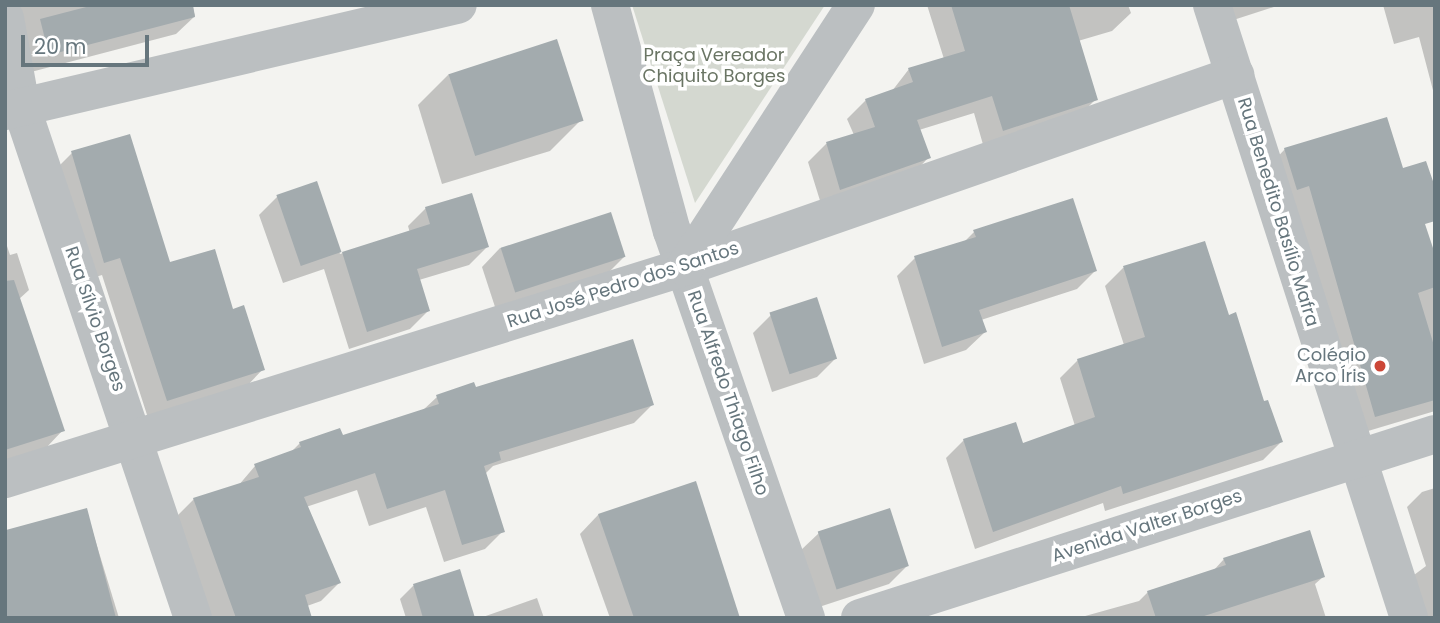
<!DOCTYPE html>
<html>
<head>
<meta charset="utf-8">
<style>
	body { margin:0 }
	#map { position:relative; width:1440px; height:623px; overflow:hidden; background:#f3f3f0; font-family:Poppins,sans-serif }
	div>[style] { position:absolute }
	.green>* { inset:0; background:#d4d8d0 }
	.shadow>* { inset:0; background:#0003 }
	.building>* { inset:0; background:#a3abae; transform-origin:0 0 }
	.minor>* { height:38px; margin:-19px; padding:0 19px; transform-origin:19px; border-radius:19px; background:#bbbfc1 }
	.tertiary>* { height:38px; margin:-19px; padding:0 19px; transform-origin:19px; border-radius:19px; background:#bbbfc1 }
	.dots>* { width:19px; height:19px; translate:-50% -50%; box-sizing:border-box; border:4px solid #fff; border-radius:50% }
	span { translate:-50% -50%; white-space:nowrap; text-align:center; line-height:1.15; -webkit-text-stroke:7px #fff; paint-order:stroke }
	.park-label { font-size:18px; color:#6a7564 }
	.street-label { font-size:18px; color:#66767d }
	.poi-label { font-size:18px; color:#66767d }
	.right { translate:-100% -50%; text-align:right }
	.frame { position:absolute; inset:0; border:7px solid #66767d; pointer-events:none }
	.scale { position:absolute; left:21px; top:35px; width:128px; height:32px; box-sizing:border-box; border:4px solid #66767d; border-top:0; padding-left:9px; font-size:21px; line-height:24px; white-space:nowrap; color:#66767d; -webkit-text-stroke:5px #fff; paint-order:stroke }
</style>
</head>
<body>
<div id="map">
	<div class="green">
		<i style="clip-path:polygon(632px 5px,825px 5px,695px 203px)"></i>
	</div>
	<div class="shadow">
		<i style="clip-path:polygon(16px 5px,192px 5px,195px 16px,176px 34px,31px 72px)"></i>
		<i style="clip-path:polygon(927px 5px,1128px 5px,1131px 13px,1112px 31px,1078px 41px,1096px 99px,1078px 117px,984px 148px,974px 113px,919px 130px,929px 157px,911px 176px,822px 207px,808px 162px,826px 144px,854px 135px,847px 119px,866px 100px,892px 91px,909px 69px,944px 59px)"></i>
		<i style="clip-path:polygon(1215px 5px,1280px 5px,1221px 24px)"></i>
		<i style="clip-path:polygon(1383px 5px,1435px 5px,1435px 98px,1419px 37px,1394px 44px)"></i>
		<i style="clip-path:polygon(449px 74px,581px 120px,550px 151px,442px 184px,418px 105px)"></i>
		<i style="clip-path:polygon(1285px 149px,1435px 260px,1435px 411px,1358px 434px,1268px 167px)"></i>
		<i style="clip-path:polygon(72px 153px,169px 264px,232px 311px,263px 369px,245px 388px,148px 418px,102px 275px,86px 280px,54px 171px)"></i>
		<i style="clip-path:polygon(316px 183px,340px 254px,410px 233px,408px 226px,426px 208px,487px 247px,469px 265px,419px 280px,428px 311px,410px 329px,349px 349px,324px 269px,283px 283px,259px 215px,277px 197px)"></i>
		<i style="clip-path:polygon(974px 232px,1095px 271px,1077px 289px,981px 320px,985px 332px,966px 350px,924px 364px,897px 276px,915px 258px,964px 242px)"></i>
		<i style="clip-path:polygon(5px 240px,10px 255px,17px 253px,29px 290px,18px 300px,63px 430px,45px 449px,5px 460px)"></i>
		<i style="clip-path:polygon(1204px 243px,1228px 317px,1281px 442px,1263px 460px,1105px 511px,1103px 503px,975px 549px,946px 458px,964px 440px,1022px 445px,1075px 426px,1060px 378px,1078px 360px,1124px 345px,1105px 286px,1123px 268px)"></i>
		<i style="clip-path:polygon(500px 248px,624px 257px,606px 275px,496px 310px,482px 267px)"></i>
		<i style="clip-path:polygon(771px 315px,835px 359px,817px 377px,772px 392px,753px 333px)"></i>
		<i style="clip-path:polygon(475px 390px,652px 405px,634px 423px,493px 466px,485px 474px,503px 531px,485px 549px,444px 562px,426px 507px,369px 526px,357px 490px,306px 507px,339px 583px,321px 601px,307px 606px,311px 618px,212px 618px,176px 517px,194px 499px,238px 486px,255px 466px,291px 452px,300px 443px,342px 438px,422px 411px,437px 397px)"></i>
		<i style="clip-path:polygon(694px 484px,738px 618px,610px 618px,580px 534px,598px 515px)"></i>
		<i style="clip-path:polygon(1435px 488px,1435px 618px,1413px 618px,1402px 584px,1426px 566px,1407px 507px,1422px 492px)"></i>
		<i style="clip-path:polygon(86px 510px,119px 618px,5px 618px,5px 536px,11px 530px)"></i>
		<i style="clip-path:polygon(819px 533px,907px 566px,889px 584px,819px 607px,800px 551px)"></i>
		<i style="clip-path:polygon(1224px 559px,1323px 577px,1315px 584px,1326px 618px,1078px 618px,1139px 601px,1148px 592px,1213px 571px)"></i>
		<i style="clip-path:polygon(458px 571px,473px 618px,406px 618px,400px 599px,413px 586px)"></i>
		<i style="clip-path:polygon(537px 598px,544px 618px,480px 618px)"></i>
	</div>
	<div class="building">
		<i style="clip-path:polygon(94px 5px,193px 5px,195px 17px,49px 55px,40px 19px)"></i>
		<i style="clip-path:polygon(951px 5px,1069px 5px,1098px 100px,1003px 131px,992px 96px,917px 120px,931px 158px,840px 190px,826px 142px,875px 127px,865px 99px,913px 82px,908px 68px,965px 51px)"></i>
		<i style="left:557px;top:39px;width:86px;height:114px;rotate:72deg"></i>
		<i style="clip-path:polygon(1387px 117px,1403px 168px,1426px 161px,1435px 187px,1435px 221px,1425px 224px,1435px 254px,1435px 287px,1418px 293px,1435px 349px,1435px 400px,1375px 417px,1309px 186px,1297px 190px,1284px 148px)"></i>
		<i style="clip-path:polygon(130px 134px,170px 262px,215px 249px,233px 309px,244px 305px,265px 370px,167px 401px,120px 258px,104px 263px,71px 151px)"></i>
		<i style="left:317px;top:181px;width:75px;height:43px;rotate:71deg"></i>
		<i style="clip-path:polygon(472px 193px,489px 247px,417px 269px,430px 311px,367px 332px,342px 252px,430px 224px,425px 207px)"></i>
		<i style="clip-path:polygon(1073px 198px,1097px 271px,979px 310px,987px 332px,942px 347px,914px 256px,976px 237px,973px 230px)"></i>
		<i style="left:611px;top:212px;width:47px;height:116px;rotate:72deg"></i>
		<i style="clip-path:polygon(1205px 241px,1229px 315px,1236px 312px,1264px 401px,1268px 400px,1283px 442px,1123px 494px,1121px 486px,993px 532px,963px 439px,1016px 422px,1023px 443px,1095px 417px,1077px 359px,1145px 337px,1123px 266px)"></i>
		<i style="clip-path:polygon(14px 280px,65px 431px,5px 450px,5px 281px)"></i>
		<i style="left:817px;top:297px;width:65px;height:50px;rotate:72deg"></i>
		<i style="clip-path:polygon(633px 339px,654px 405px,499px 452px,501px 460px,484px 466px,505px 532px,462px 545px,445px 490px,387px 509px,375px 473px,304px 497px,341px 583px,305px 595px,312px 618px,236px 618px,193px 498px,259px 477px,254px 464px,301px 447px,299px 442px,340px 428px,343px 435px,439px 404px,436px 395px,474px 382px,476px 387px)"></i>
		<i style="clip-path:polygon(696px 481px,740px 618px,634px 618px,598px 514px)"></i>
		<i style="clip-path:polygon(87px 508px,116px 618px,5px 618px,6px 530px)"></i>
		<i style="left:890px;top:508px;width:61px;height:76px;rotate:72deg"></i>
		<i style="clip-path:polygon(1310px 530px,1325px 577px,1198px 618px,1156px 618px,1147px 591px,1226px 565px,1223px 558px)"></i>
		<i style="clip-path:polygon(460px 569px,475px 618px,423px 618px,413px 584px)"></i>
	</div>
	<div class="minor">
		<i style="left:610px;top:5px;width:234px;rotate:74.7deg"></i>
		<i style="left:672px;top:231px;width:410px;rotate:70.9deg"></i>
		<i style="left:1212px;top:5px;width:644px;rotate:72.18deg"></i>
		<i style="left:5px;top:18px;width:89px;rotate:79.7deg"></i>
		<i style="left:21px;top:106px;width:540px;rotate:71.43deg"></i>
		<i style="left:5px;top:111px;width:465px;rotate:-13.2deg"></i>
		<i style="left:685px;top:267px;width:583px;rotate:-19.24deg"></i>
	</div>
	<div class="tertiary">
		<i style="left:5px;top:479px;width:712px;rotate:-17.32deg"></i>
		<i style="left:685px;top:267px;width:313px;rotate:-56.9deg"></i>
		<i style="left:860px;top:618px;width:604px;rotate:-17.74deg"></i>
	</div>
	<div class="dots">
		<i style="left:1380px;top:366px;background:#cc4737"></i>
	</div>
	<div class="park-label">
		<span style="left:714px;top:66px">Praça Vereador<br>Chiquito Borges</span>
	</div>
	<div class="street-label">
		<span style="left:1278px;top:212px;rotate:73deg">Rua Benedito Basílio Mafra</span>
		<span style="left:623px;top:285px;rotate:-18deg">Rua José Pedro dos Santos</span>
		<span style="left:95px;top:319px;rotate:71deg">Rua Sílvio Borges</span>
		<span style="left:728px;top:393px;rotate:71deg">Rua Alfredo Thiago Filho</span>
		<span style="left:1147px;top:526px;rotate:-18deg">Avenida Valter Borges</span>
	</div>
	<div class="poi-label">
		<span class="right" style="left:1366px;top:366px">Colégio<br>Arco Íris</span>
	</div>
	<div class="frame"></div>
	<div class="scale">20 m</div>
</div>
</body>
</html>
